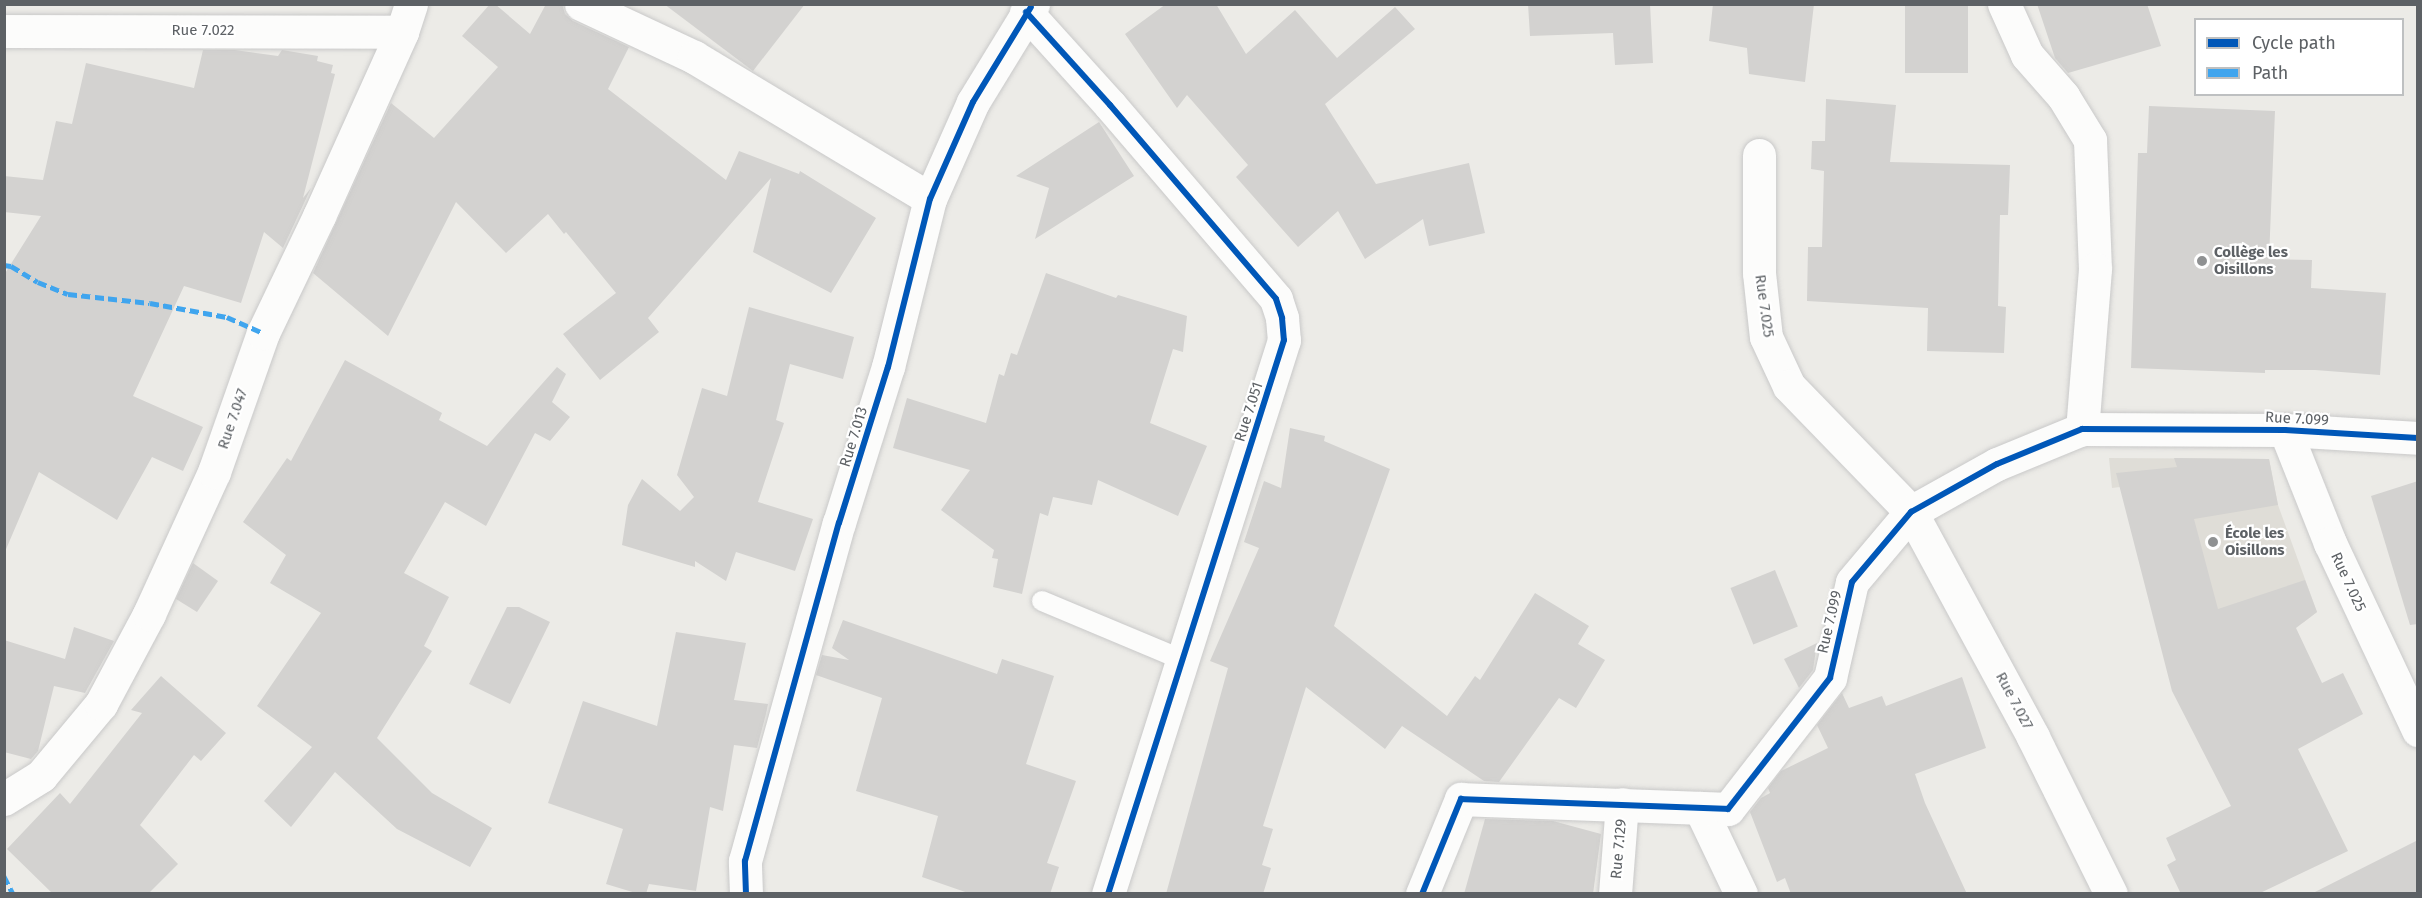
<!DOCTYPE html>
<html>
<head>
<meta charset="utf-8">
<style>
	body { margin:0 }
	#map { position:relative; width:2422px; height:898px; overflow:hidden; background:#ecebe7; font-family:"Fira Sans",sans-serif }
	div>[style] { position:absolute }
	.education>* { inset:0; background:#dfddd7 }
	.building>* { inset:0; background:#d3d2d0; transform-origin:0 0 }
	.roads { filter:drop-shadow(0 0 2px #c9c9c9) drop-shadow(0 0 2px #c9c9c9) }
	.service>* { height:20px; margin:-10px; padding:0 10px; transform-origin:10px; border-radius:10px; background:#fcfcfb }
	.minor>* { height:33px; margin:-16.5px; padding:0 16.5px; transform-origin:16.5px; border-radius:16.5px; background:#fcfcfb }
	.quiet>* { height:4.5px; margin-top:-2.25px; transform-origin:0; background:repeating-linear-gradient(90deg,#40a5ee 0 9px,transparent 0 13.5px) }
	.cycleway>* { height:6px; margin:-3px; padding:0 3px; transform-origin:3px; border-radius:3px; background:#0057b8 }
	.dots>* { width:16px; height:16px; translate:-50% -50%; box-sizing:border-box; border:3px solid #fff; border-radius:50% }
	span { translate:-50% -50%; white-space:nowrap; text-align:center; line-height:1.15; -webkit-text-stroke:4.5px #fff; paint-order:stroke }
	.street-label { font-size:15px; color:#5d6165 }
	.poi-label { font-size:15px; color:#5d6165; font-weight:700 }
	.left { translate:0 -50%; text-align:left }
	.frame { position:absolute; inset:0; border:6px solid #5d6165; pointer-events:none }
	.legend { position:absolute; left:2194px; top:18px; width:210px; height:78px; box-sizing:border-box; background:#fff; border:2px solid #bec0c1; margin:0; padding:8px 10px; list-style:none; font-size:18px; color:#5d6165 }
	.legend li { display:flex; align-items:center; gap:12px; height:30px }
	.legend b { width:30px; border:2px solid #bec0c1 }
</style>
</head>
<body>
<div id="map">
	<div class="education">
		<i style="clip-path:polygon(2109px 458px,2269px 459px,2278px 505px,2317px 612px,2304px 622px,2229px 649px,2120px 487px,2112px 488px)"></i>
	</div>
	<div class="building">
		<i style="clip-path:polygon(490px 4px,495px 4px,530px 34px,546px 4px,562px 4px,565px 14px,573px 21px,629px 47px,608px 89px,726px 180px,739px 151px,799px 174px,800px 171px,876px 218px,831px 293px,753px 252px,771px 178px,648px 318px,659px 332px,600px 380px,563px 334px,616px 293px,566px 232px,564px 234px,548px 214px,506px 253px,456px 202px,388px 336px,313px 273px,391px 103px,434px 138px,498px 67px,462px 36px)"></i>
		<i style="clip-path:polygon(664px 4px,805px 4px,753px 71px)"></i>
		<i style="clip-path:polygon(1166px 4px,1216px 4px,1246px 54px,1295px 10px,1337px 58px,1395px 7px,1415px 29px,1325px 104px,1376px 184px,1469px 163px,1485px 233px,1429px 246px,1423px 219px,1365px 259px,1338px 211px,1298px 247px,1236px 177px,1248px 165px,1187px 95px,1177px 108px,1125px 34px)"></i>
		<i style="clip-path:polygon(1528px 4px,1650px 4px,1653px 63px,1615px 65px,1613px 33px,1530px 36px)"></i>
		<i style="clip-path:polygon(1713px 4px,1814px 4px,1805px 82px,1749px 74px,1747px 48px,1709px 41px)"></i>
		<i style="left:1905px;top:4px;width:63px;height:69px"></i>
		<i style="clip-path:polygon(2037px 4px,2147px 4px,2161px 46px,2068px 73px,2055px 58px)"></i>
		<i style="clip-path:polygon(203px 50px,235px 50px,278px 56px,282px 50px,318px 56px,317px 61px,333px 65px,331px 73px,335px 74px,303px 198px,311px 188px,283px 248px,264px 232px,241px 303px,184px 286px,133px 396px,203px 427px,183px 471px,152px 457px,117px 520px,39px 472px,4px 554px,4px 275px,41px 216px,4px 212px,4px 176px,43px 180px,56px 121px,72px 124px,86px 63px,194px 88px)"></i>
		<i style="clip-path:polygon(1826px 99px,1896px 105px,1890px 162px,2010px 165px,2008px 215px,2000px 215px,1998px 306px,2006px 307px,2004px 353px,1927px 351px,1928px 308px,1807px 301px,1808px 247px,1822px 247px,1824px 171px,1811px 169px,1812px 141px,1825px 141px)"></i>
		<i style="clip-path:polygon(2149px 106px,2275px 111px,2269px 259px,2312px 260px,2311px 288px,2386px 293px,2380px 375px,2315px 370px,2265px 370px,2265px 373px,2131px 368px,2138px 153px,2147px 153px)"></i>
		<i style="clip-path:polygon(1099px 122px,1134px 176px,1035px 239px,1049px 188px,1016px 176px)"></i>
		<i style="clip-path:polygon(1046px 273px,1116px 298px,1118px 295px,1187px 316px,1183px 352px,1173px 349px,1150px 423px,1207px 446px,1178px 516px,1098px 480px,1092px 505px,1053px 497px,1048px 516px,1040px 513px,1022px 594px,993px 587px,998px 559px,992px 558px,994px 550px,941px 510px,970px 470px,893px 448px,907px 398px,986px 423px,999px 374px,1004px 376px,1011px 353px,1017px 355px)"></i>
		<i style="clip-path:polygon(749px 307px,854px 337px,843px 379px,790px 364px,776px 420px,784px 423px,758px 502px,813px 519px,795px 571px,736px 552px,726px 581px,695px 561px,695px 567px,622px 545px,628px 505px,642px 479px,680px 511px,694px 497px,677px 475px,702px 388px,727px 396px)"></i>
		<i style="clip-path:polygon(345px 360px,442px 413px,439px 420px,487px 446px,557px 367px,566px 374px,552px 402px,570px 417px,550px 441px,535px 433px,486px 526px,445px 502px,404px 573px,449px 597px,424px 646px,432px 651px,377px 738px,432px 793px,492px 828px,470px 867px,397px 829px,335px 772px,291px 827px,264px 801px,312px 747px,257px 706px,321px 613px,270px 583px,286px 555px,243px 522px,287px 458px,291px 461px)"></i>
		<i style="clip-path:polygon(1290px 428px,1325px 436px,1324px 441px,1390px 469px,1334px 626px,1447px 716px,1475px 676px,1480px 680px,1535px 593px,1589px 626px,1578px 644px,1605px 660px,1576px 708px,1559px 698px,1499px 782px,1484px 781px,1402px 726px,1385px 749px,1306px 687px,1263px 826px,1273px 829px,1262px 865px,1271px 868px,1263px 894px,1166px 894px,1228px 668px,1210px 661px,1259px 548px,1244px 542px,1264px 481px,1281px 488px)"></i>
		<i style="clip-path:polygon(2174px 458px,2269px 459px,2278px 505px,2194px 519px,2218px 609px,2305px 580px,2317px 612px,2296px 628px,2322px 683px,2343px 673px,2363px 714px,2298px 749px,2348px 851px,2258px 894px,2181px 894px,2167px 865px,2176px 860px,2166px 838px,2231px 806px,2172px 691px,2116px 473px,2177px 467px)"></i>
		<i style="clip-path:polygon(2418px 481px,2418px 624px,2410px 625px,2371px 496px)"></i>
		<i style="clip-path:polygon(193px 563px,218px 581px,197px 612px,176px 599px)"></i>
		<i style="left:1775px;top:570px;width:61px;height:48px;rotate:68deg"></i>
		<i style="clip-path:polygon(507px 607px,519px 607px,550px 622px,510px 704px,469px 684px)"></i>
		<i style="clip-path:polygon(843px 620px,997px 674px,1002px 659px,1054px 676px,1026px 764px,1076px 781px,1047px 863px,1059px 867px,1050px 894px,971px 894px,922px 877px,938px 816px,856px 791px,882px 698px,816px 675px,822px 655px,849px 660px,832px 648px)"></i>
		<i style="clip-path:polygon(74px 627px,114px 641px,85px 693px,54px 686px,38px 751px,31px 759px,4px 752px,4px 640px,65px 659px)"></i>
		<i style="clip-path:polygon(676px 632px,746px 643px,734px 700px,768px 704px,766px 714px,757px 748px,734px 745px,723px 811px,710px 807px,696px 891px,649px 884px,646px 894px,639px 894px,606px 884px,623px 829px,548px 803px,583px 701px,657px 726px)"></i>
		<i style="clip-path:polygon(1817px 643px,1813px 670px,1799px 688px,1784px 659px)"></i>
		<i style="clip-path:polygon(161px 676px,226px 733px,201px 761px,194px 755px,140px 825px,178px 864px,148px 894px,53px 894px,7px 849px,60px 793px,70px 804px,142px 713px,131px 710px)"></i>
		<i style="clip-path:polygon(1962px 677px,1986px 748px,1915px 774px,1925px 803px,1967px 894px,1791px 894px,1785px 878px,1777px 882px,1750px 812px,1761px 798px,1770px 793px,1768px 788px,1781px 771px,1828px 748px,1817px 725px,1842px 693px,1849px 708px,1882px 696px,1886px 706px)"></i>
		<i style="clip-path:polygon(1485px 819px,1553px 821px,1601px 834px,1593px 894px,1464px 894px)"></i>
		<i style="clip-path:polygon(2418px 840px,2418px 894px,2311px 894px)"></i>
	</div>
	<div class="roads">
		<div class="service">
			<i style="left:1042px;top:601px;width:153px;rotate:22.7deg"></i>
		</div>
		<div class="minor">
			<i style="left:581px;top:4px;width:125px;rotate:25.1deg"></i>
			<i style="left:694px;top:57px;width:275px;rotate:31deg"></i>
			<i style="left:2004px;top:4px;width:56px;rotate:65.7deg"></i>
			<i style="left:2027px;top:55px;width:55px;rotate:48.7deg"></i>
			<i style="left:2063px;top:96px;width:52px;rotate:58.5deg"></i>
			<i style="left:2090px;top:140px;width:129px;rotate:87.8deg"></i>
			<i style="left:2095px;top:269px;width:161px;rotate:94.6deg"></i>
			<i style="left:1026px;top:12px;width:125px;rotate:47.9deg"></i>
			<i style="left:1110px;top:105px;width:255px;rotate:49.4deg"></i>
			<i style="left:1276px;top:299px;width:20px;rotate:72deg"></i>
			<i style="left:1282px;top:318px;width:22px;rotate:85deg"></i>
			<i style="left:1284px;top:340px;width:581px;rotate:107.62deg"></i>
			<i style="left:4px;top:31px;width:398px;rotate:0.1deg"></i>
			<i style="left:1759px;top:155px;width:118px;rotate:90deg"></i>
			<i style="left:1759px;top:273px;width:64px;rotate:83.8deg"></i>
			<i style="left:1766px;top:337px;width:54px;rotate:64.9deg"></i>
			<i style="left:1789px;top:386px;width:175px;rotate:45.9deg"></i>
			<i style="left:1911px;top:512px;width:256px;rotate:61.5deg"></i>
			<i style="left:2033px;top:737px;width:175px;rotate:63.6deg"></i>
			<i style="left:2285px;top:430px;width:122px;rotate:68.3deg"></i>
			<i style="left:2330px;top:543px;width:207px;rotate:64.8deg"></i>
			<i style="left:4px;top:799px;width:44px;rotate:-31.9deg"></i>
			<i style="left:41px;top:776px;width:94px;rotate:-50.2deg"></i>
			<i style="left:101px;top:704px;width:102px;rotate:-61.9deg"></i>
			<i style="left:149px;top:614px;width:156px;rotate:-65.4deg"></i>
			<i style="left:214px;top:472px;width:147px;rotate:-70.6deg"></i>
			<i style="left:263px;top:333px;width:130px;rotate:-64.4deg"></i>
			<i style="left:319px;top:216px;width:202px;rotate:-65.7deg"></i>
			<i style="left:402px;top:32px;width:29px;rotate:-72deg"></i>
			<i style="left:1700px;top:808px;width:95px;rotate:64.5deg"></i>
			<i style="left:746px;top:894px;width:33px;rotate:-92deg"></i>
			<i style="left:745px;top:861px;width:351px;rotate:-74.5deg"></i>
			<i style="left:839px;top:523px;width:164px;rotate:-72.6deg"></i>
			<i style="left:888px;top:367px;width:173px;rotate:-76deg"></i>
			<i style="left:930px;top:199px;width:106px;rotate:-66.1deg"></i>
			<i style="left:973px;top:102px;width:115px;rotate:-58.5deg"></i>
			<i style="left:1422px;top:894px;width:103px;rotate:-67.7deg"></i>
			<i style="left:1461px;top:799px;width:267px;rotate:2.1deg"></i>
			<i style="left:1728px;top:809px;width:166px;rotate:-52.1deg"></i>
			<i style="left:1830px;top:678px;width:98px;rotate:-77.1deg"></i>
			<i style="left:1852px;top:582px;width:92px;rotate:-49.9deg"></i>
			<i style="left:1911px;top:512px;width:98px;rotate:-29.2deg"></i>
			<i style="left:1997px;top:464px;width:92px;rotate:-22.4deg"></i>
			<i style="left:2082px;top:429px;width:203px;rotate:0.3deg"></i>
			<i style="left:2285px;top:430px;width:133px;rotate:3.4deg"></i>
			<i style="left:1615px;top:894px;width:90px;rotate:-85.6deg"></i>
		</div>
	</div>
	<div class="quiet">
		<i style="left:4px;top:265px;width:7px;rotate:8deg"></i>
		<i style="left:11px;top:266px;width:31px;rotate:31deg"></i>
		<i style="left:38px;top:282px;width:32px;rotate:22deg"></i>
		<i style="left:68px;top:294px;width:82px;rotate:6.3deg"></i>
		<i style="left:150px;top:303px;width:78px;rotate:10.3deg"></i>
		<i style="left:227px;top:317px;width:39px;rotate:24deg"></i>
		<i style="left:4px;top:876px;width:20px;rotate:63deg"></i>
	</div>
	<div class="cycleway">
		<i style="left:1026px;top:12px;width:125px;rotate:47.9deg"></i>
		<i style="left:1110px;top:105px;width:255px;rotate:49.4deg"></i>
		<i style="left:1276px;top:299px;width:20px;rotate:72deg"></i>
		<i style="left:1282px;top:318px;width:22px;rotate:85deg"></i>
		<i style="left:1284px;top:340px;width:581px;rotate:107.62deg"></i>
		<i style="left:746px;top:894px;width:33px;rotate:-92deg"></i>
		<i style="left:745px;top:861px;width:351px;rotate:-74.5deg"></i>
		<i style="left:839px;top:523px;width:164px;rotate:-72.6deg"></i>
		<i style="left:888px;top:367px;width:173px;rotate:-76deg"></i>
		<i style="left:930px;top:199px;width:106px;rotate:-66.1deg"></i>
		<i style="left:973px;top:102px;width:111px;rotate:-58.6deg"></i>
		<i style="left:1422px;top:894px;width:103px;rotate:-67.7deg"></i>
		<i style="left:1461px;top:799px;width:267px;rotate:2.1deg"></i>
		<i style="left:1728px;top:809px;width:166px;rotate:-52.1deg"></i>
		<i style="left:1830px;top:678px;width:98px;rotate:-77.1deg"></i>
		<i style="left:1852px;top:582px;width:92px;rotate:-49.9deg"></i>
		<i style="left:1911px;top:512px;width:98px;rotate:-29.2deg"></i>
		<i style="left:1997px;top:464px;width:92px;rotate:-22.4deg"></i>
		<i style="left:2082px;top:429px;width:203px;rotate:0.3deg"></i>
		<i style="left:2285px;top:430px;width:133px;rotate:3.4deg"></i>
	</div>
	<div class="dots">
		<i style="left:2202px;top:261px;background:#8f9192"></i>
		<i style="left:2213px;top:542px;background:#8f9192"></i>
	</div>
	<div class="street-label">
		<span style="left:203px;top:31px">Rue 7.022</span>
		<span style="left:1764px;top:306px;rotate:82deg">Rue 7.025</span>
		<span style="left:1249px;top:412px;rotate:-72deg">Rue 7.051</span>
		<span style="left:233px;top:419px;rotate:-71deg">Rue 7.047</span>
		<span style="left:2297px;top:419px;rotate:3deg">Rue 7.099</span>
		<span style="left:854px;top:437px;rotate:-73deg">Rue 7.013</span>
		<span style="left:2348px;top:582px;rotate:65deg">Rue 7.025</span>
		<span style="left:1830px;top:622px;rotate:-77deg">Rue 7.099</span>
		<span style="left:2014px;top:701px;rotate:62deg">Rue 7.027</span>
		<span style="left:1619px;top:849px;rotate:-85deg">Rue 7.129</span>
	</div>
	<div class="poi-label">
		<span class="left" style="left:2214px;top:261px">Collège les<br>Oisillons</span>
		<span class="left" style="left:2225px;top:542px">École les<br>Oisillons</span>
	</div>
	<div class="frame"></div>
	<ul class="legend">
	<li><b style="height:8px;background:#0057b8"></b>Cycle path</li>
	<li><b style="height:8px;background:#40a5ee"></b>Path</li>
	</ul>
</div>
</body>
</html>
